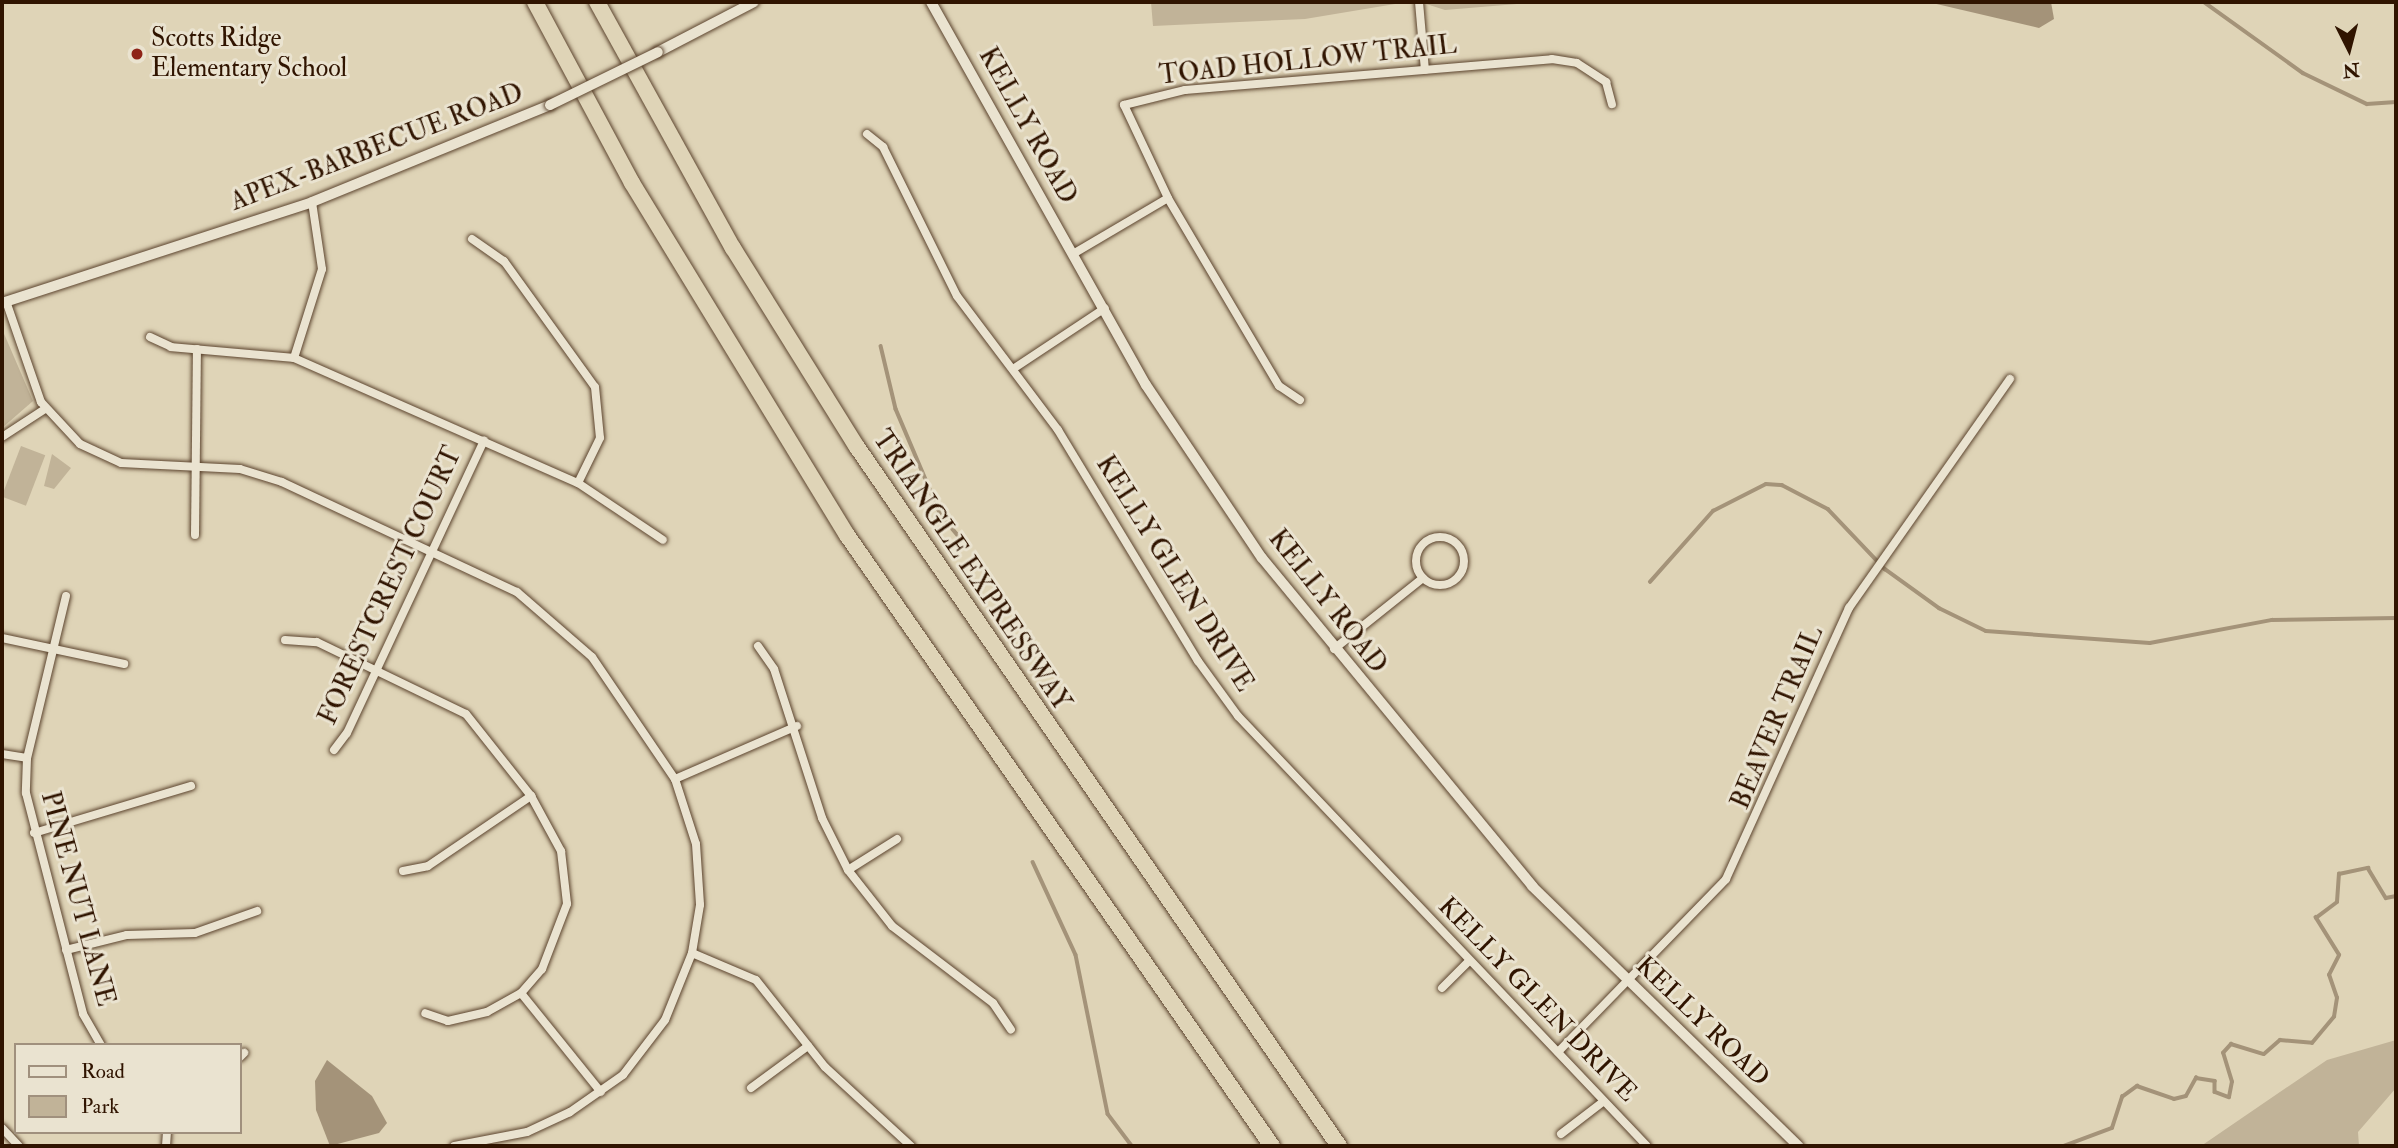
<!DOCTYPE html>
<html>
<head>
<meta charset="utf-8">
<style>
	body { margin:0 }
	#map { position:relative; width:2398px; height:1148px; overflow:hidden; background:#dfd4b7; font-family:"IM FELL Double Pica",serif }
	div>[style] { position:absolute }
	.green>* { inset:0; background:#c1b398; transform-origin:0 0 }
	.water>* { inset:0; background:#a49379 }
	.stream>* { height:3.5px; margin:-1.75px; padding:0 1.75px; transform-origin:1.75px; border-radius:1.75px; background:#a49379 }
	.roads { filter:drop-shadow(0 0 2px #5c442e) drop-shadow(0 0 2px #5c442e) }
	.minor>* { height:8px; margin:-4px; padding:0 4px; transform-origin:4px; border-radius:4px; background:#eae3d0 }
	.minor>.ring { margin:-4px; padding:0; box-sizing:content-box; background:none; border:8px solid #eae3d0; border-radius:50% }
	.tertiary>* { height:10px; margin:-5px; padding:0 5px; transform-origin:5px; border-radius:5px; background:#eae3d0 }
	.motorway>* { height:16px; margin:-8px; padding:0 8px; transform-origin:8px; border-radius:8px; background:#dfd4b7 }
	.bridges { filter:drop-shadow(0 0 2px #5c442e) drop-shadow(0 0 2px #5c442e) }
	.tertiary-bridge>* { height:10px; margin:-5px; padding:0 5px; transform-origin:5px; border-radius:5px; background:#eae3d0 }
	.dots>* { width:19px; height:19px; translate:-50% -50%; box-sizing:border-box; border:4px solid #eae3d0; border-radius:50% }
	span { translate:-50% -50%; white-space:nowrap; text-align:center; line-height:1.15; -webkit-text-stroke:6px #eae3d0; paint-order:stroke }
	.poi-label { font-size:26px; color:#301400 }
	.left { translate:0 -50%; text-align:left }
	.street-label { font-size:26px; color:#301400 }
	.frame { position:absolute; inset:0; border:4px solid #301400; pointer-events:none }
	.legend { position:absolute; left:14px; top:1043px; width:228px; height:91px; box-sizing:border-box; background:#eae3d0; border:2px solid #a0907d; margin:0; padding:9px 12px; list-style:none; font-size:21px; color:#301400 }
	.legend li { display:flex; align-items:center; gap:14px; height:35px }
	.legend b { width:35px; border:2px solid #a0907d }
	.north { position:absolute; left:2314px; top:14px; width:70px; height:70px; -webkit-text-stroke:5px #eae3d0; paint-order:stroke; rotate:174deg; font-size:19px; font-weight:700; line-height:28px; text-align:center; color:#301400 }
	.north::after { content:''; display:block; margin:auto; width:24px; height:32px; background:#301400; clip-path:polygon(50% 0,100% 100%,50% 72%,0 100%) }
</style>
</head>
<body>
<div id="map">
	<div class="green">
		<i style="clip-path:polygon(1151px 2px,1407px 2px,1305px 19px,1153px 26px)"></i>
		<i style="clip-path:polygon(1420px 2px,1542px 2px,1445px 10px)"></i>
		<i style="clip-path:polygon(2px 329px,33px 401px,2px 428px)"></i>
		<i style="left:21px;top:446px;width:26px;height:54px;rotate:21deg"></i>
		<i style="clip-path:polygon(52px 454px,71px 468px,54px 489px,44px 486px)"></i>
		<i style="clip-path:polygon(2396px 1040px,2396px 1088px,2358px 1132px,2359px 1146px,2201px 1146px,2327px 1060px)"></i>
	</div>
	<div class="water">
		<i style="clip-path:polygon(1928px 2px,2051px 2px,2054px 19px,2039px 28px)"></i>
		<i style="clip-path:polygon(327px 1060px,372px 1096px,387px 1123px,379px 1133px,330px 1146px,316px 1110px,315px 1081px)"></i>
	</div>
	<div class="stream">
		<i style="left:2126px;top:2px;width:64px"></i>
		<i style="left:2204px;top:2px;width:122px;rotate:35.6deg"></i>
		<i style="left:2303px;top:73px;width:71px;rotate:25.8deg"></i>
		<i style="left:2367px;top:104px;width:29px;rotate:-4deg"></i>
		<i style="left:881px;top:346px;width:65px;rotate:76.6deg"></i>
		<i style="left:896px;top:409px;width:115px;rotate:67deg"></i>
		<i style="left:941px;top:515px;width:35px;rotate:50deg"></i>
		<i style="left:1650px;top:582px;width:95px;rotate:-48.4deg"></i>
		<i style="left:1713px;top:511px;width:59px;rotate:-27deg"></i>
		<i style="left:1766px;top:484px;width:16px;rotate:4deg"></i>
		<i style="left:1782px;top:485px;width:52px;rotate:27.6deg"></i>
		<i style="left:1828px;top:509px;width:83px;rotate:46.5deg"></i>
		<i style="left:1885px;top:569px;width:67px;rotate:35.8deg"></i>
		<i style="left:1939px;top:608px;width:52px;rotate:26.1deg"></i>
		<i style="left:1986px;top:631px;width:164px;rotate:4.2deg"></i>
		<i style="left:2150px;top:643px;width:124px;rotate:-10.7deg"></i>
		<i style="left:2272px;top:620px;width:124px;rotate:-0.9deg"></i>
		<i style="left:1033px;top:862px;width:102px;rotate:65.2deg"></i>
		<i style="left:1076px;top:955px;width:162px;rotate:78.6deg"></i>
		<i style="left:1108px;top:1114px;width:40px;rotate:53deg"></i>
		<i style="left:2064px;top:1146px;width:51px;rotate:-20.6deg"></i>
		<i style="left:2112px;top:1128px;width:33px;rotate:-72deg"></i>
		<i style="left:2122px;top:1097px;width:19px;rotate:-36deg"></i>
		<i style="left:2137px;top:1086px;width:39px;rotate:19deg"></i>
		<i style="left:2174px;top:1099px;width:12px;rotate:-14deg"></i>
		<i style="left:2186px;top:1096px;width:21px;rotate:-61deg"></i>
		<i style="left:2196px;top:1078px;width:19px;rotate:9deg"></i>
		<i style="left:2215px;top:1081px;width:11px;rotate:90deg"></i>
		<i style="left:2215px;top:1092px;width:15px;rotate:20deg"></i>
		<i style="left:2229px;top:1097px;width:15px;rotate:-79deg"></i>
		<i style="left:2232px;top:1082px;width:30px;rotate:-107deg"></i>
		<i style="left:2223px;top:1053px;width:12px;rotate:-48deg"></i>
		<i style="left:2231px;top:1044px;width:34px;rotate:17deg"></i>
		<i style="left:2264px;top:1054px;width:21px;rotate:-41deg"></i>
		<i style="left:2280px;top:1040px;width:32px;rotate:5deg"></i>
		<i style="left:2312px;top:1043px;width:34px;rotate:-50deg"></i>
		<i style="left:2334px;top:1017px;width:19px;rotate:-81deg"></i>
		<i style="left:2337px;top:998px;width:24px;rotate:-109deg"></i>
		<i style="left:2329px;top:975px;width:22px;rotate:-63deg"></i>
		<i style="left:2339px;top:955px;width:44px;rotate:-121.9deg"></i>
		<i style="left:2316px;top:918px;width:26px;rotate:-37deg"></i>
		<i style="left:2337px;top:902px;width:28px;rotate:-86deg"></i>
		<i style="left:2339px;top:874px;width:30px;rotate:-12deg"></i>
		<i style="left:2368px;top:868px;width:35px;rotate:59deg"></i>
		<i style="left:2386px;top:898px;width:10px;rotate:-11deg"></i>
	</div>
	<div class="roads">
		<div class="minor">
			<i style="left:1419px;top:2px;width:68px;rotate:85deg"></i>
			<i style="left:867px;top:134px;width:21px;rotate:39deg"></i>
			<i style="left:883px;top:147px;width:166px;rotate:63.6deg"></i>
			<i style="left:957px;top:296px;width:168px;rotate:53deg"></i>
			<i style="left:1058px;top:430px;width:270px;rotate:58.8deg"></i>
			<i style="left:1198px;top:661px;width:68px;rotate:54deg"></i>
			<i style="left:1238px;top:716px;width:593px;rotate:46.43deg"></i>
			<i style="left:472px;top:239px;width:39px;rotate:35deg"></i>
			<i style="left:504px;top:261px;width:155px;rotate:54.2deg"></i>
			<i style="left:595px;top:387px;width:51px;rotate:84.4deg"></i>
			<i style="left:600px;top:438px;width:50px;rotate:116.1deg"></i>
			<i style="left:1073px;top:254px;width:110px;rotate:-30.5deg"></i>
			<i style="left:6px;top:301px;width:107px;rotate:70.9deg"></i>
			<i style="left:41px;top:402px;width:57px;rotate:47.1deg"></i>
			<i style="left:80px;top:444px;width:45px;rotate:24.9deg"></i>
			<i style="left:121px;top:463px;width:119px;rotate:2.9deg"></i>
			<i style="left:240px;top:469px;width:44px;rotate:17.2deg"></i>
			<i style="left:282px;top:482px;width:259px;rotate:25.1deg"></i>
			<i style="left:517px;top:592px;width:99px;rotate:40.9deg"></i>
			<i style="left:592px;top:657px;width:148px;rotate:55.8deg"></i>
			<i style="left:675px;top:779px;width:68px;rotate:72.1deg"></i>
			<i style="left:696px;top:844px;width:61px;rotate:86.2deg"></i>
			<i style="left:700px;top:905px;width:49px;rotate:99.5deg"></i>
			<i style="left:692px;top:953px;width:72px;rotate:111.9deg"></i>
			<i style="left:665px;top:1020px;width:69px;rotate:127.4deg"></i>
			<i style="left:623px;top:1075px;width:65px;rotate:145.1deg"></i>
			<i style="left:570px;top:1112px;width:47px;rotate:155.1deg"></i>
			<i style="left:527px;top:1132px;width:74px;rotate:169.1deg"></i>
			<i style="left:150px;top:337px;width:23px;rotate:25deg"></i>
			<i style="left:171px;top:347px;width:123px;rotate:5.1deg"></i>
			<i style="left:294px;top:358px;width:310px;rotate:23.8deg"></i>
			<i style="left:578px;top:483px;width:102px;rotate:33.8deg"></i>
			<i style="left:294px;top:358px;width:93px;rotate:-72.5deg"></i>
			<i style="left:322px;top:269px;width:68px;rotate:-98.5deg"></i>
			<i style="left:1013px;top:369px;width:110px;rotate:-33.5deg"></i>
			<i style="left:1300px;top:400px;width:25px;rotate:-146deg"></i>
			<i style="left:1279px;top:386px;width:218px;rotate:-120.6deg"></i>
			<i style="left:1168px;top:198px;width:103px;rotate:-115.3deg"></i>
			<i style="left:1124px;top:105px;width:63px;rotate:-13.8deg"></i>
			<i style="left:1185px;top:90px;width:368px;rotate:-4.8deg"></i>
			<i style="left:1552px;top:59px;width:25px;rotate:9deg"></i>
			<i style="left:1577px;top:63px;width:35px;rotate:33deg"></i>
			<i style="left:1606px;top:82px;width:23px;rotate:75deg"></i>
			<i style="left:2px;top:437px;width:51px;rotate:-33.1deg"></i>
			<i style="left:195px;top:535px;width:186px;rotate:-89.4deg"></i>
			<i class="ring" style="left:1416px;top:537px;width:40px;height:40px"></i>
			<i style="left:66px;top:596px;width:167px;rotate:103.5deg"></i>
			<i style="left:27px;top:758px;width:35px;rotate:92deg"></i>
			<i style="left:26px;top:793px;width:228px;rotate:75.5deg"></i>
			<i style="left:83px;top:1014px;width:36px;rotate:60deg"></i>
			<i style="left:2px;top:638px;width:125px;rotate:12deg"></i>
			<i style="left:285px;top:640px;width:32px;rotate:4deg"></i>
			<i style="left:317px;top:642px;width:165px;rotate:25.8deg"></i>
			<i style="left:466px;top:714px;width:105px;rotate:51.6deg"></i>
			<i style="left:531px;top:796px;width:63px;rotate:61.4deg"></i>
			<i style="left:561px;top:851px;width:53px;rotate:83.5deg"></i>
			<i style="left:567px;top:904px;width:70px;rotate:111deg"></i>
			<i style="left:542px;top:969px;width:32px;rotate:131deg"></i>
			<i style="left:521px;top:993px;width:39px;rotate:151deg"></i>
			<i style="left:487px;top:1012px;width:40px;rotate:167deg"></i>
			<i style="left:448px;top:1021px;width:24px;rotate:-161deg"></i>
			<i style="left:758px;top:646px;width:28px;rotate:55deg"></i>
			<i style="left:774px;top:669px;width:157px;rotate:72.1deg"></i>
			<i style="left:822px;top:818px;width:58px;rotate:63.4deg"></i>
			<i style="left:848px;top:870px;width:71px;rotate:51.8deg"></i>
			<i style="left:892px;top:926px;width:127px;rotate:37.3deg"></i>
			<i style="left:993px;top:1003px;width:32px;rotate:56deg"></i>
			<i style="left:1334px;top:649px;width:114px;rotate:-38.6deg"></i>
			<i style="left:334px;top:750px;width:21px;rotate:-53deg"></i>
			<i style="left:347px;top:733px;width:323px;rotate:-64.9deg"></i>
			<i style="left:2px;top:754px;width:25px;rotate:9deg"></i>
			<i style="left:675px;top:779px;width:133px;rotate:-23.5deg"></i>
			<i style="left:34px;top:833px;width:164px;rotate:-16.7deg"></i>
			<i style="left:848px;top:870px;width:58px;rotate:-32.3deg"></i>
			<i style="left:403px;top:871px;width:25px;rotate:-11deg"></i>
			<i style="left:428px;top:866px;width:125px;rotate:-34.2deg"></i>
			<i style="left:66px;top:950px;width:63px;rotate:-13.8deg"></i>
			<i style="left:127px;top:935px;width:68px;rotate:-1.7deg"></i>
			<i style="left:195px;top:933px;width:66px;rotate:-19.5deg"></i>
			<i style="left:692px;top:953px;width:69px;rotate:22.9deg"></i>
			<i style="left:756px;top:980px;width:111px;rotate:51.6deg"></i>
			<i style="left:825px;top:1067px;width:117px;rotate:42.6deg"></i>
			<i style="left:1442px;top:988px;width:38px;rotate:-45deg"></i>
			<i style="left:521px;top:993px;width:127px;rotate:51.1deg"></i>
			<i style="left:1558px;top:1052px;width:241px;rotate:-45.8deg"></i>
			<i style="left:1726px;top:879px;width:298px;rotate:-65.6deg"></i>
			<i style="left:1849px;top:608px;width:280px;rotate:-54.9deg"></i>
			<i style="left:240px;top:1057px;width:6px;rotate:-45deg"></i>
			<i style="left:751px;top:1088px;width:71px;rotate:-36.4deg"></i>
			<i style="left:2px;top:1128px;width:25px;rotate:47deg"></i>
			<i style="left:1561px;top:1134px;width:54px;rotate:-37.5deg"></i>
			<i style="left:166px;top:1146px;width:14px;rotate:-86deg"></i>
		</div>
		<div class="tertiary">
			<i style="left:931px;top:2px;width:439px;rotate:60.7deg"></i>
			<i style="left:1146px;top:385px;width:208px;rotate:56.2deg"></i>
			<i style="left:1262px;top:558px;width:425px;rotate:50.5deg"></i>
			<i style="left:1532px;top:886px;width:372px;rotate:44.3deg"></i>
			<i style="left:658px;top:52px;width:108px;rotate:-27.5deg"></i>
			<i style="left:2px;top:303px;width:326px;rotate:-18deg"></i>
			<i style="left:312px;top:202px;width:257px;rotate:-22.2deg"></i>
		</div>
		<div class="motorway">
			<i style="left:535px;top:2px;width:205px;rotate:61.8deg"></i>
			<i style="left:632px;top:183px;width:412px;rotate:58.6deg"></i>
			<i style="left:847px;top:535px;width:744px;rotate:55.18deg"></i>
			<i style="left:597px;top:2px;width:281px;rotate:61.1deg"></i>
			<i style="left:733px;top:248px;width:234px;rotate:58.1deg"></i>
			<i style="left:857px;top:447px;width:849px;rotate:55.41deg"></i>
		</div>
	</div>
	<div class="bridges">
		<div class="tertiary-bridge">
			<i style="left:550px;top:105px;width:120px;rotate:-26.1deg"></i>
		</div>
	</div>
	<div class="dots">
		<i style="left:137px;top:54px;background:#8f2418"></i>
	</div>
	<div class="poi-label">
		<span class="left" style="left:151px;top:54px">Scotts Ridge<br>Elementary School</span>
	</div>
	<div class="street-label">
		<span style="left:1308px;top:61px;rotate:-6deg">TOAD HOLLOW TRAIL</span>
		<span style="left:1027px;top:126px;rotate:61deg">KELLY ROAD</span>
		<span style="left:377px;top:148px;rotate:-21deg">APEX-BARBECUE ROAD</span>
		<span style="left:971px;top:571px;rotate:56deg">TRIANGLE EXPRESSWAY</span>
		<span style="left:1174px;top:574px;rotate:58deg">KELLY GLEN DRIVE</span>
		<span style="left:391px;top:586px;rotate:-65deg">FORESTCREST COURT</span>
		<span style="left:1327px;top:602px;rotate:52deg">KELLY ROAD</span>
		<span style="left:1778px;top:718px;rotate:-67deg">BEAVER TRAIL</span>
		<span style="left:77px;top:899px;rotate:75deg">PINE NUT LANE</span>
		<span style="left:1537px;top:1000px;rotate:46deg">KELLY GLEN DRIVE</span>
		<span style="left:1702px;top:1022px;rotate:44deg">KELLY ROAD</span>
	</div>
	<div class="frame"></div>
	<ul class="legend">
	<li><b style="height:9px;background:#eae3d0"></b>Road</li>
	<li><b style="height:19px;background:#c1b398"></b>Park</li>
	</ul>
	<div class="north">N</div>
</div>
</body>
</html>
